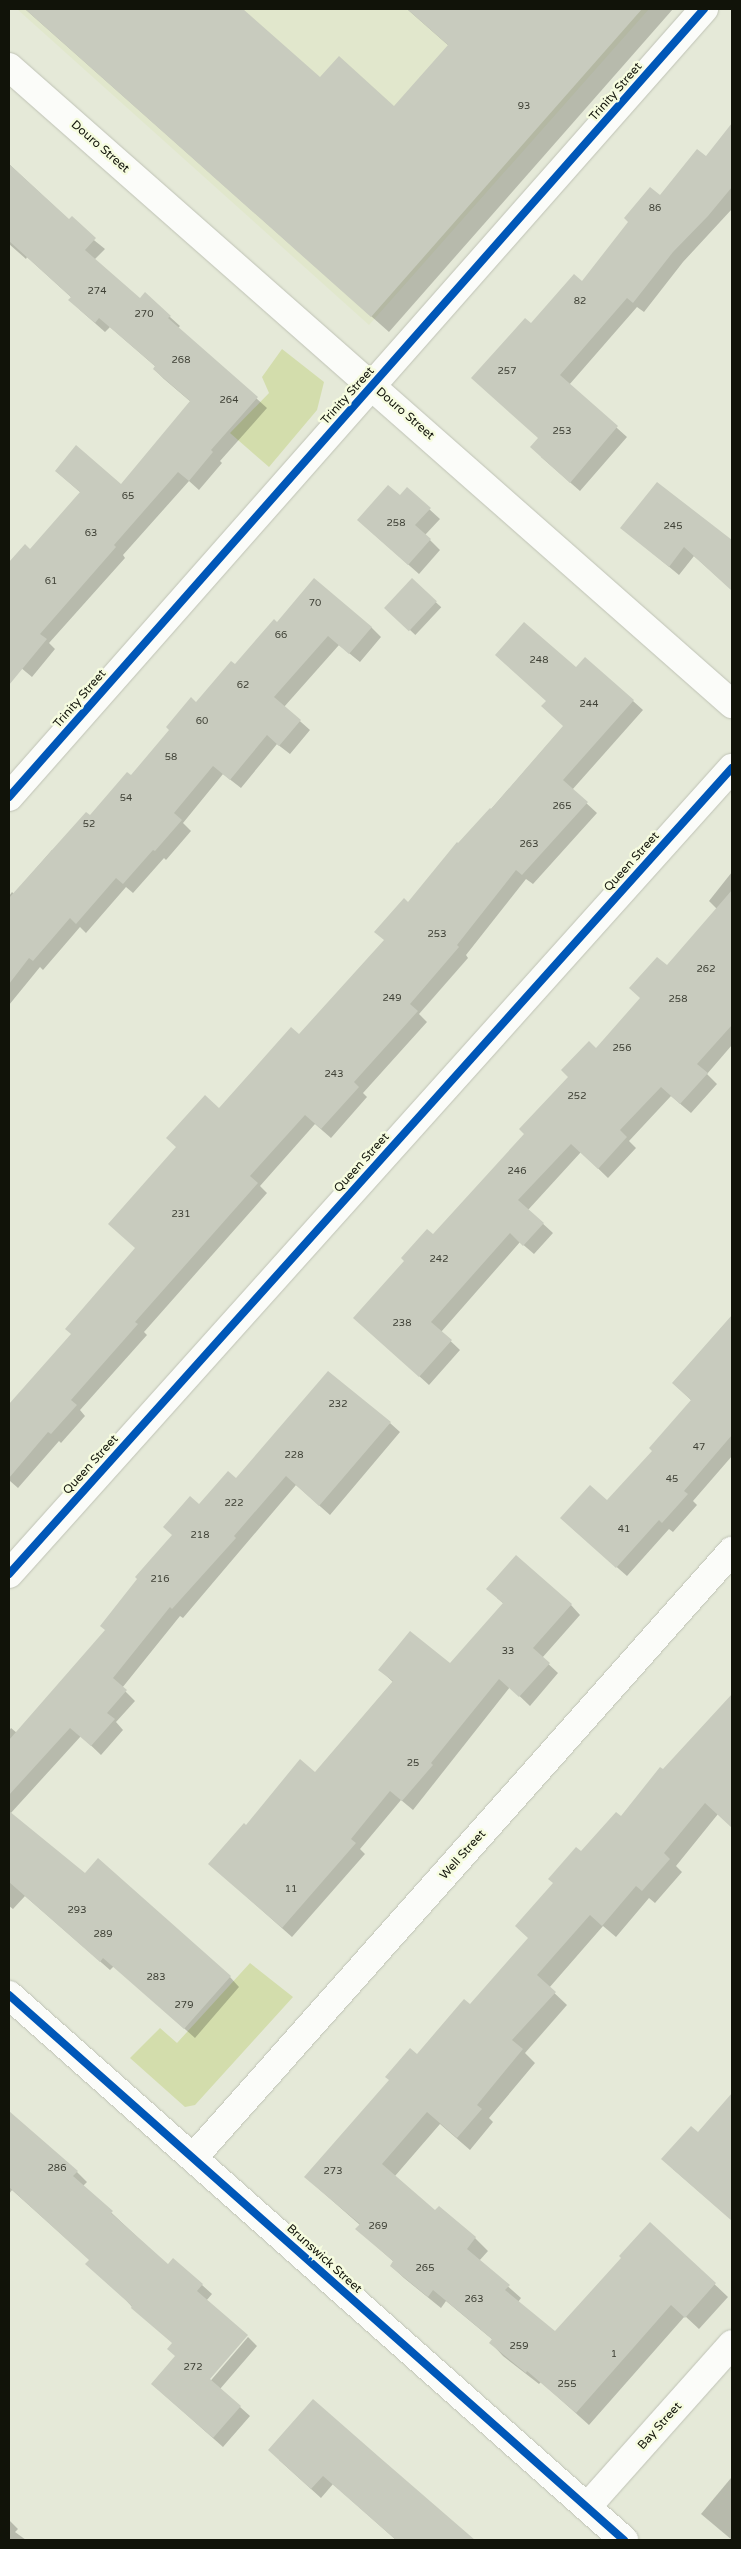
<!DOCTYPE html>
<html>
<head>
<meta charset="utf-8">
<style>
	body { margin:0 }
	#map { position:relative; width:741px; height:2549px; overflow:hidden; background:#e5e9d8; font-family:"Varela Round",sans-serif }
	div>[style] { position:absolute }
	.built>* { inset:0; background:#e1e7cc }
	.green>* { inset:0; background:#d3ddac }
	.shadow>* { inset:0; background:#0003; transform-origin:0 0 }
	.building>* { inset:0; background:#c8cbbe; transform-origin:0 0 }
	.roads { filter:drop-shadow(0 0 1px #bfc2b5) drop-shadow(0 0 1px #bfc2b5) }
	.street>* { height:28px; margin:-14px; padding:0 14px; transform-origin:14px; border-radius:14px; background:#fbfcf9 }
	.secondary>* { height:28px; margin:-14px; padding:0 14px; transform-origin:14px; border-radius:14px; background:#fbfcf9 }
	.cycleway>* { height:8px; margin:-4px; padding:0 4px; transform-origin:4px; border-radius:4px; background:#0057b8 }
	span { translate:-50% -50%; white-space:nowrap; text-align:center; line-height:1.15; -webkit-text-stroke:5px #f6fcdf; paint-order:stroke }
	.number-label { font-size:10px; color:#3f4136 }
	.number-label span { -webkit-text-stroke-width:0 }
	.street-label { font-size:12px; color:#111309 }
	.frame { position:absolute; inset:0; border:10px solid #111309; pointer-events:none }
</style>
</head>
<body>
<div id="map">
	<div class="built">
		<i style="clip-path:polygon(17px 9px,649px 9px,369px 325px)"></i>
	</div>
	<div class="green">
		<i style="clip-path:polygon(282px 349px,324px 382px,317px 410px,269px 467px,230px 433px,269px 393px,262px 377px)"></i>
		<i style="clip-path:polygon(250px 1963px,293px 1997px,195px 2105px,185px 2107px,130px 2058px,160px 2028px,177px 2043px)"></i>
	</div>
	<div class="shadow">
		<i style="clip-path:polygon(25px 9px,241px 9px,320px 79px,394px 108px,449px 46px,407px 9px,673px 9px,389px 332px)"></i>
		<i style="clip-path:polygon(732px 125px,732px 209px,683px 262px,644px 312px,637px 307px,569px 385px,627px 437px,580px 491px,541px 457px,531px 325px,582px 282px,660px 196px,706px 158px)"></i>
		<i style="clip-path:polygon(9px 164px,69px 220px,105px 249px,94px 260px,140px 300px,170px 317px,180px 326px,178px 328px,267px 408px,220px 461px,222px 463px,199px 490px,189px 481px,123px 555px,125px 558px,49px 643px,55px 649px,32px 677px,20px 667px,9px 680px,9px 564px,25px 546px,30px 551px,81px 493px,56px 471px,121px 485px,191px 402px,164px 379px,154px 369px,156px 367px,110px 327px,105px 332px,80px 310px,72px 298px,27px 257px,26px 259px,9px 244px)"></i>
		<i style="clip-path:polygon(657px 483px,732px 541px,732px 590px,694px 556px,679px 575px,622px 528px)"></i>
		<i style="clip-path:polygon(407px 489px,440px 519px,425px 535px,440px 550px,419px 574px,368px 529px)"></i>
		<i style="left:412px;top:580px;width:40px;height:38px;rotate:43deg"></i>
		<i style="clip-path:polygon(277px 624px,371px 627px,381px 637px,360px 662px,339px 645px,284px 707px,310px 730px,290px 754px,277px 744px,241px 788px,223px 774px,183px 823px,191px 831px,166px 860px,164px 858px,133px 893px,126px 887px,86px 933px,80px 927px,43px 970px,40px 967px,9px 1005px,9px 896px,12px 892px,14px 894px,52px 850px,54px 851px,131px 777px,197px 704px)"></i>
		<i style="clip-path:polygon(576px 668px,633px 701px,643px 710px,572px 790px,597px 813px,533px 884px,526px 879px,466px 955px,468px 958px,419px 1014px,427px 1022px,363px 1093px,367px 1097px,331px 1138px,315px 1124px,260px 1186px,267px 1193px,144px 1332px,147px 1335px,80px 1410px,85px 1416px,61px 1443px,59px 1441px,18px 1488px,10px 1481px,9px 1483px,9px 1406px,73px 1335px,137px 1249px,219px 1109px,299px 1035px,385px 941px,408px 904px,564px 726px)"></i>
		<i style="clip-path:polygon(732px 872px,732px 1045px,707px 1074px,717px 1084px,691px 1113px,671px 1096px,629px 1141px,636px 1148px,608px 1178px,581px 1152px,528px 1210px,553px 1233px,534px 1254px,520px 1242px,441px 1332px,460px 1350px,429px 1385px,365px 1327px,433px 1236px,526px 1134px,717px 909px,709px 901px)"></i>
		<i style="clip-path:polygon(732px 1316px,732px 1456px,693px 1501px,697px 1505px,673px 1532px,669px 1529px,627px 1576px,572px 1528px,607px 1502px,653px 1451px,692px 1401px,673px 1383px)"></i>
		<i style="clip-path:polygon(390px 1423px,400px 1432px,330px 1515px,296px 1485px,183px 1618px,180px 1616px,122px 1688px,135px 1701px,116px 1722px,123px 1730px,101px 1755px,81px 1736px,10px 1814px,85px 1875px,230px 1977px,239px 1987px,195px 2038px,114px 1966px,110px 1970px,25px 1896px,13px 1909px,9px 1906px,9px 1731px,11px 1728px,17px 1733px,106px 1631px,199px 1506px,236px 1480px)"></i>
		<i style="clip-path:polygon(497px 1598px,571px 1605px,580px 1615px,542px 1658px,558px 1673px,530px 1706px,510px 1687px,413px 1810px,401px 1800px,360px 1849px,365px 1854px,292px 1937px,220px 1873px,246px 1827px,315px 1773px,393px 1682px,380px 1670px,450px 1665px,504px 1604px)"></i>
		<i style="clip-path:polygon(732px 1696px,732px 1827px,718px 1814px,676px 1866px,682px 1872px,655px 1903px,649px 1898px,616px 1937px,603px 1926px,549px 1988px,567px 2005px,525px 2053px,535px 2063px,489px 2118px,493px 2122px,470px 2150px,440px 2124px,395px 2176px,435px 2212px,439px 2208px,475px 2238px,488px 2251px,479px 2261px,521px 2298px,518px 2302px,555px 2333px,623px 2258px,651px 2224px,728px 2297px,699px 2329px,685px 2316px,589px 2425px,541px 2382px,539px 2384px,503px 2356px,491px 2343px,493px 2340px,446px 2301px,441px 2308px,404px 2278px,391px 2266px,394px 2262px,357px 2229px,360px 2225px,319px 2189px,418px 2056px,470px 2006px,529px 1939px,582px 1853px,621px 1817px)"></i>
		<i style="clip-path:polygon(732px 2095px,732px 2220px,673px 2169px,698px 2134px)"></i>
		<i style="clip-path:polygon(9px 2113px,77px 2172px,87px 2182px,83px 2186px,168px 2266px,202px 2285px,212px 2294px,206px 2301px,205px 2383px,207px 2385px,248px 2337px,257px 2346px,220px 2389px,250px 2416px,223px 2447px,152px 2384px,176px 2357px,173px 2343px,133px 2308px,90px 2260px,12px 2190px,9px 2194px)"></i>
		<i style="clip-path:polygon(313px 2401px,473px 2540px,396px 2540px,333px 2484px,321px 2498px,279px 2460px)"></i>
		<i style="clip-path:polygon(731px 2478px,732px 2480px,732px 2540px,701px 2514px)"></i>
		<i style="clip-path:polygon(9px 2520px,18px 2529px,15px 2532px,26px 2540px,9px 2540px)"></i>
	</div>
	<div class="building">
		<i style="clip-path:polygon(25px 9px,243px 9px,320px 77px,339px 56px,394px 106px,448px 45px,407px 9px,642px 9px,371px 317px)"></i>
		<i style="clip-path:polygon(732px 123px,732px 187px,708px 216px,673px 252px,633px 303px,627px 298px,560px 375px,618px 426px,570px 483px,530px 447px,538px 438px,471px 378px,525px 318px,531px 323px,574px 274px,582px 281px,628px 222px,624px 218px,650px 187px,660px 195px,697px 149px,706px 156px)"></i>
		<i style="clip-path:polygon(9px 164px,69px 219px,72px 216px,96px 238px,85px 250px,140px 298px,145px 292px,171px 316px,168px 318px,258px 397px,211px 450px,213px 452px,189px 481px,178px 472px,114px 545px,116px 547px,40px 634px,47px 639px,9px 685px,9px 562px,25px 544px,30px 549px,80px 492px,55px 471px,76px 445px,121px 484px,190px 401px,153px 369px,155px 366px,99px 318px,95px 323px,68px 300px,71px 297px,9px 241px)"></i>
		<i style="clip-path:polygon(657px 482px,732px 540px,732px 591px,684px 547px,669px 567px,620px 528px)"></i>
		<i style="clip-path:polygon(388px 485px,400px 495px,407px 487px,431px 508px,415px 525px,431px 539px,408px 565px,357px 520px)"></i>
		<i style="clip-path:polygon(314px 578px,372px 627px,349px 654px,328px 636px,274px 697px,301px 720px,279px 746px,267px 735px,230px 780px,213px 766px,174px 813px,182px 820px,155px 851px,153px 850px,123px 884px,116px 878px,76px 924px,70px 918px,33px 961px,29px 958px,9px 984px,9px 898px,86px 812px,90px 815px,127px 772px,131px 775px,169px 730px,166px 727px,191px 697px,196px 702px,231px 661px,235px 664px,274px 619px,277px 622px)"></i>
		<i style="left:412px;top:578px;width:34px;height:41px;rotate:43deg"></i>
		<i style="clip-path:polygon(524px 622px,576px 667px,585px 657px,634px 700px,563px 780px,588px 802px,522px 875px,516px 870px,457px 945px,459px 947px,410px 1004px,418px 1011px,354px 1082px,359px 1087px,321px 1129px,305px 1115px,250px 1176px,258px 1183px,135px 1322px,138px 1324px,71px 1400px,77px 1405px,51px 1434px,48px 1432px,9px 1478px,9px 1404px,71px 1334px,65px 1329px,135px 1248px,108px 1224px,176px 1147px,166px 1138px,205px 1095px,219px 1108px,291px 1027px,299px 1034px,384px 940px,374px 932px,404px 898px,408px 902px,457px 842px,458px 843px,490px 808px,491px 809px,563px 726px,541px 706px,546px 701px,495px 655px)"></i>
		<i style="clip-path:polygon(732px 890px,732px 1025px,697px 1064px,708px 1073px,680px 1104px,661px 1087px,620px 1130px,627px 1137px,598px 1169px,571px 1144px,518px 1200px,544px 1223px,523px 1246px,510px 1233px,431px 1322px,452px 1340px,419px 1377px,353px 1318px,404px 1261px,401px 1258px,427px 1229px,433px 1234px,524px 1134px,519px 1129px,568px 1077px,561px 1070px,589px 1041px,596px 1048px,640px 998px,629px 988px,657px 957px,667px 965px)"></i>
		<i style="clip-path:polygon(732px 1315px,732px 1435px,684px 1491px,688px 1494px,662px 1523px,659px 1520px,616px 1568px,560px 1518px,590px 1485px,607px 1500px,652px 1451px,649px 1448px,691px 1400px,672px 1383px)"></i>
		<i style="clip-path:polygon(328px 1371px,391px 1422px,319px 1506px,286px 1476px,234px 1536px,236px 1538px,172px 1609px,170px 1607px,113px 1678px,127px 1690px,107px 1713px,115px 1719px,91px 1746px,70px 1728px,9px 1795px,9px 1740px,105px 1630px,100px 1626px,137px 1579px,135px 1577px,172px 1535px,163px 1527px,190px 1496px,199px 1504px,228px 1471px,236px 1478px)"></i>
		<i style="clip-path:polygon(516px 1555px,572px 1604px,533px 1648px,550px 1663px,519px 1697px,499px 1679px,431px 1763px,433px 1765px,402px 1801px,390px 1791px,351px 1839px,356px 1843px,282px 1928px,208px 1864px,244px 1823px,246px 1825px,300px 1759px,315px 1772px,393px 1681px,378px 1670px,410px 1631px,450px 1663px,503px 1603px,486px 1589px)"></i>
		<i style="clip-path:polygon(732px 1694px,732px 1828px,705px 1803px,664px 1853px,670px 1859px,642px 1891px,636px 1886px,602px 1926px,590px 1915px,537px 1975px,556px 1992px,512px 2040px,523px 2049px,477px 2105px,482px 2109px,457px 2138px,427px 2112px,382px 2164px,435px 2210px,439px 2206px,476px 2237px,467px 2249px,510px 2285px,505px 2290px,555px 2331px,621px 2258px,619px 2256px,650px 2222px,716px 2283px,685px 2318px,671px 2305px,576px 2413px,527px 2371px,526px 2373px,489px 2343px,492px 2339px,433px 2290px,428px 2297px,390px 2266px,393px 2261px,355px 2229px,360px 2224px,304px 2177px,389px 2080px,385px 2077px,410px 2048px,417px 2054px,464px 1999px,470px 2004px,528px 1938px,515px 1926px,553px 1883px,548px 1879px,576px 1847px,581px 1851px,616px 1812px,621px 1816px,660px 1767px,663px 1769px)"></i>
		<i style="clip-path:polygon(9px 1811px,85px 1873px,98px 1858px,231px 1976px,184px 2029px,103px 1958px,100px 1962px,9px 1882px)"></i>
		<i style="clip-path:polygon(732px 2093px,732px 2221px,661px 2159px,691px 2126px,698px 2132px)"></i>
		<i style="clip-path:polygon(9px 2111px,78px 2171px,73px 2176px,113px 2211px,111px 2213px,168px 2264px,173px 2258px,203px 2284px,197px 2291px,248px 2335px,210px 2379px,241px 2406px,213px 2438px,151px 2384px,175px 2356px,167px 2349px,172px 2343px,131px 2308px,132px 2306px,85px 2264px,89px 2260px,9px 2187px)"></i>
		<i style="clip-path:polygon(313px 2399px,378px 2456px,475px 2540px,396px 2540px,323px 2476px,311px 2489px,268px 2450px)"></i>
	</div>
	<div class="roads">
		<div class="street">
			<i style="left:9px;top:797px;width:1051px;rotate:-48.59deg"></i>
			<i style="left:9px;top:1574px;width:1083px;rotate:-48.11deg"></i>
			<i style="left:9px;top:1995px;width:822px;rotate:41.55deg"></i>
			<i style="left:193px;top:2158px;width:812px;rotate:-48.4deg"></i>
			<i style="left:587px;top:2507px;width:218px;rotate:-48.3deg"></i>
		</div>
		<div class="secondary">
			<i style="left:9px;top:67px;width:964px;rotate:41.38deg"></i>
		</div>
	</div>
	<div class="cycleway">
		<i style="left:9px;top:797px;width:1051px;rotate:-48.59deg"></i>
		<i style="left:9px;top:1574px;width:1083px;rotate:-48.11deg"></i>
		<i style="left:9px;top:1995px;width:822px;rotate:41.55deg"></i>
	</div>
	<div class="number-label">
		<span style="left:524px;top:107px">93</span>
		<span style="left:655px;top:209px">86</span>
		<span style="left:97px;top:292px">274</span>
		<span style="left:580px;top:302px">82</span>
		<span style="left:144px;top:315px">270</span>
		<span style="left:181px;top:361px">268</span>
		<span style="left:507px;top:372px">257</span>
		<span style="left:229px;top:401px">264</span>
		<span style="left:562px;top:432px">253</span>
		<span style="left:128px;top:497px">65</span>
		<span style="left:396px;top:524px">258</span>
		<span style="left:673px;top:527px">245</span>
		<span style="left:91px;top:534px">63</span>
		<span style="left:51px;top:582px">61</span>
		<span style="left:315px;top:604px">70</span>
		<span style="left:281px;top:636px">66</span>
		<span style="left:539px;top:661px">248</span>
		<span style="left:243px;top:686px">62</span>
		<span style="left:589px;top:705px">244</span>
		<span style="left:202px;top:722px">60</span>
		<span style="left:171px;top:758px">58</span>
		<span style="left:126px;top:799px">54</span>
		<span style="left:562px;top:807px">265</span>
		<span style="left:89px;top:825px">52</span>
		<span style="left:529px;top:845px">263</span>
		<span style="left:437px;top:935px">253</span>
		<span style="left:706px;top:970px">262</span>
		<span style="left:392px;top:999px">249</span>
		<span style="left:678px;top:1000px">258</span>
		<span style="left:622px;top:1049px">256</span>
		<span style="left:334px;top:1075px">243</span>
		<span style="left:577px;top:1097px">252</span>
		<span style="left:517px;top:1172px">246</span>
		<span style="left:181px;top:1215px">231</span>
		<span style="left:439px;top:1260px">242</span>
		<span style="left:402px;top:1324px">238</span>
		<span style="left:338px;top:1405px">232</span>
		<span style="left:699px;top:1448px">47</span>
		<span style="left:294px;top:1456px">228</span>
		<span style="left:672px;top:1480px">45</span>
		<span style="left:234px;top:1504px">222</span>
		<span style="left:624px;top:1530px">41</span>
		<span style="left:200px;top:1536px">218</span>
		<span style="left:160px;top:1580px">216</span>
		<span style="left:508px;top:1652px">33</span>
		<span style="left:413px;top:1764px">25</span>
		<span style="left:291px;top:1890px">11</span>
		<span style="left:77px;top:1911px">293</span>
		<span style="left:103px;top:1935px">289</span>
		<span style="left:156px;top:1978px">283</span>
		<span style="left:184px;top:2006px">279</span>
		<span style="left:57px;top:2169px">286</span>
		<span style="left:333px;top:2172px">273</span>
		<span style="left:378px;top:2227px">269</span>
		<span style="left:425px;top:2269px">265</span>
		<span style="left:474px;top:2300px">263</span>
		<span style="left:519px;top:2347px">259</span>
		<span style="left:614px;top:2355px">1</span>
		<span style="left:193px;top:2368px">272</span>
		<span style="left:567px;top:2385px">255</span>
	</div>
	<div class="street-label">
		<span style="left:616px;top:92px;rotate:-49deg">Trinity Street</span>
		<span style="left:100px;top:147px;rotate:41deg">Douro Street</span>
		<span style="left:348px;top:396px;rotate:-48deg">Trinity Street</span>
		<span style="left:405px;top:414px;rotate:41deg">Douro Street</span>
		<span style="left:80px;top:699px;rotate:-49deg">Trinity Street</span>
		<span style="left:632px;top:862px;rotate:-48deg">Queen Street</span>
		<span style="left:362px;top:1163px;rotate:-48deg">Queen Street</span>
		<span style="left:91px;top:1465px;rotate:-48deg">Queen Street</span>
		<span style="left:463px;top:1855px;rotate:-48deg">Well Street</span>
		<span style="left:324px;top:2259px;rotate:42deg">Brunswick Street</span>
		<span style="left:660px;top:2426px;rotate:-48deg">Bay Street</span>
	</div>
	<div class="frame"></div>
</div>
</body>
</html>
